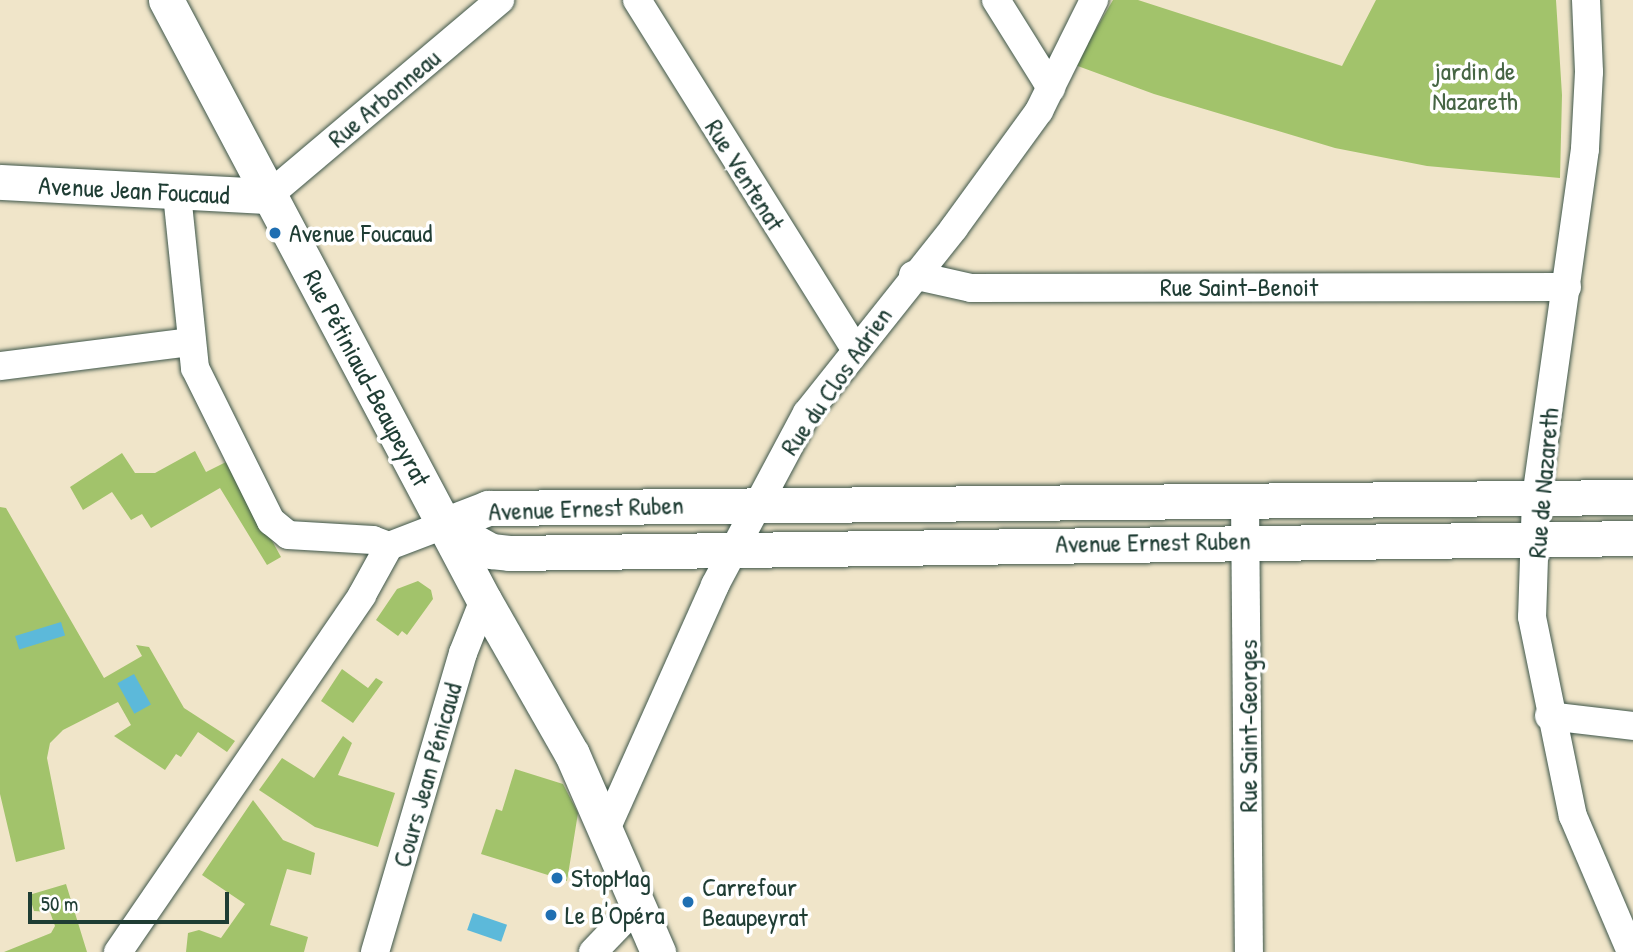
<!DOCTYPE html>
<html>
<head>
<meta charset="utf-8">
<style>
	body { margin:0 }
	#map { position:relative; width:1633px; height:952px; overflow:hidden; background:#f0e5c9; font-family:"Patrick Hand",sans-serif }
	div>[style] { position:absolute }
	.green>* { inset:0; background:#a2c36b }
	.water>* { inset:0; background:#5cb9da; transform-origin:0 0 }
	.roads { filter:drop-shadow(0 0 2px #3e564a) drop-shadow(0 0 2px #3e564a) }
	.minor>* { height:28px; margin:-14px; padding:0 14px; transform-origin:14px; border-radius:14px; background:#fff }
	.tertiary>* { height:35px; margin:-17.5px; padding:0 17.5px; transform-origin:17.5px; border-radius:17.5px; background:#fff }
	.dots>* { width:19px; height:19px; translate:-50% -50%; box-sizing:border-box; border:4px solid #fff; border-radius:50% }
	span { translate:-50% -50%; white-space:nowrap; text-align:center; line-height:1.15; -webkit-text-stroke:7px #fff; paint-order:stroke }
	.park-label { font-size:26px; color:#466544 }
	.street-label { font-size:26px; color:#1f3d34 }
	.poi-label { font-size:26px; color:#1f3d34 }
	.left { translate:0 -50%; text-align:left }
	.scale { position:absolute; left:28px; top:892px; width:201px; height:32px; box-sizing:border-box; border:4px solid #1f3d34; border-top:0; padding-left:9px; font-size:21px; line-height:24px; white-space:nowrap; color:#1f3d34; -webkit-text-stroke:5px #fff; paint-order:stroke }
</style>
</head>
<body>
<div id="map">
	<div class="green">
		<i style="clip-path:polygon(1113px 0,1138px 0,1342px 66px,1376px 0,1556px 0,1562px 95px,1560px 178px,1427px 166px,1335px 148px,1154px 94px,1075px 65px)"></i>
		<i style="clip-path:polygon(195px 451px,206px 472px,228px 461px,281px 557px,267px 565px,220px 488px,151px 528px,142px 514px,131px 520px,112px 492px,83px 510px,70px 487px,122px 453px,135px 473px,155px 473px)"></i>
		<i style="clip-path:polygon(0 507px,6px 508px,104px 678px,142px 656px,136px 645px,149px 647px,184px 708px,235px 741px,227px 752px,198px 732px,181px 757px,176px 754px,165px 770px,114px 736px,131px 725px,118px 702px,63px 730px,50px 743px,47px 758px,65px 849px,16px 862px,0 794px)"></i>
		<i style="clip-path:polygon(418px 581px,431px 590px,433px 599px,407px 635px,402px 631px,398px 636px,376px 620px,397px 589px)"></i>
		<i style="clip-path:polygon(342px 669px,368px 688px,376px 678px,383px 682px,353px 723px,321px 701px)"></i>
		<i style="clip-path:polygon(343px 736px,352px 743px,338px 775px,395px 793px,378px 847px,315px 827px,259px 790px,282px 758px,314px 778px)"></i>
		<i style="clip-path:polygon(515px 769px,563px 784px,578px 813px,567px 881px,481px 854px,496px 809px,502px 811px)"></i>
		<i style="clip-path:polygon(253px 800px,283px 840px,315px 853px,311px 875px,287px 869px,270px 925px,308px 937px,304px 952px,186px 952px,188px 933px,199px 930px,221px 938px,245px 904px,202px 875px)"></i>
		<i style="clip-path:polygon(66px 884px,87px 952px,4px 952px,51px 933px,55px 926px,50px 912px,34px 911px,29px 895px)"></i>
	</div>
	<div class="water">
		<i style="left:61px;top:622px;width:14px;height:48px;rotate:73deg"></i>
		<i style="left:134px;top:674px;width:35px;height:19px;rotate:61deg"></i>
		<i style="left:473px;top:913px;width:36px;height:18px;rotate:19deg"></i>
	</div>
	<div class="roads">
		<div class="minor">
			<i style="left:637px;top:0;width:411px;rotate:58deg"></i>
			<i style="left:996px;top:0;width:104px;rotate:58deg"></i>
			<i style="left:1586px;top:0;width:72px;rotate:87.6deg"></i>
			<i style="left:1589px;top:72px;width:77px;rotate:93deg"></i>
			<i style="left:1585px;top:149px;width:352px;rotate:98deg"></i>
			<i style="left:1536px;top:498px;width:119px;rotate:91.9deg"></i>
			<i style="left:1532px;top:617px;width:203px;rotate:78.4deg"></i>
			<i style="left:1573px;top:816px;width:148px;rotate:66.9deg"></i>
			<i style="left:177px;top:194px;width:175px;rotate:84.1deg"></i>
			<i style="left:195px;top:368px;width:171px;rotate:63.6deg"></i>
			<i style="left:271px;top:521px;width:22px;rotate:39deg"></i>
			<i style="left:288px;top:535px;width:85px;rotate:3.4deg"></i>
			<i style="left:373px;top:540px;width:17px;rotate:21deg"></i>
			<i style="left:268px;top:196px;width:304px;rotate:-40.2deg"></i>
			<i style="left:913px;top:275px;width:59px;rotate:12.6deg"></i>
			<i style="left:971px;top:288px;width:596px;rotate:-0.1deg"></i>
			<i style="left:0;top:366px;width:193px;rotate:-7.2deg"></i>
			<i style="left:1245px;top:501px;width:451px;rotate:89.5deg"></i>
			<i style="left:1549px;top:716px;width:85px;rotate:6.8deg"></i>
			<i style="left:607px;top:827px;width:265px;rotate:-65.9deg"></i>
			<i style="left:715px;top:585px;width:195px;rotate:-61.9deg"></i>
			<i style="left:807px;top:413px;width:236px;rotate:-51.5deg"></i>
			<i style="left:954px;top:228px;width:145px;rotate:-54deg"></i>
			<i style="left:1039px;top:111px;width:124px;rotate:-63.6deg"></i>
			<i style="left:118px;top:952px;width:432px;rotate:-55.6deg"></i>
			<i style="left:362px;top:595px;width:56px;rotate:-61.1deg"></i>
			<i style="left:389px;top:546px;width:59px;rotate:-20.9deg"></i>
			<i style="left:375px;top:952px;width:312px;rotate:-73.6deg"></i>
			<i style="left:463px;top:653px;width:57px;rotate:-68.4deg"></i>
			<i style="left:593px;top:952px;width:66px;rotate:-46.2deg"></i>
		</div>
		<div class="tertiary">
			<i style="left:166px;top:0;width:679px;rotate:62.08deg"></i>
			<i style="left:484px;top:600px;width:177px;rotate:60.3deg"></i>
			<i style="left:572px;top:754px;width:216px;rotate:66.5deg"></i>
			<i style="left:0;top:182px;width:268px;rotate:3deg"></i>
			<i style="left:444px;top:525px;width:54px;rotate:29deg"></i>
			<i style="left:491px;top:551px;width:18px;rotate:6deg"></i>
			<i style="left:509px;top:553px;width:1124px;rotate:-0.76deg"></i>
			<i style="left:444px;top:525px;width:47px;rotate:-21.1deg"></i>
			<i style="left:488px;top:508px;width:1145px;rotate:-0.55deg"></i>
		</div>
	</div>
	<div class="dots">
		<i style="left:275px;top:233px;background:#1f6fb2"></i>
		<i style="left:557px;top:878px;background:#1f6fb2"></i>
		<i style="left:688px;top:902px;background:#1f6fb2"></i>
		<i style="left:551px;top:915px;background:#1f6fb2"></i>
	</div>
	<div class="park-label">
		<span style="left:1475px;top:86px">jardin de<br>Nazareth</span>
	</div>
	<div class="street-label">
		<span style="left:384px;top:98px;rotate:-40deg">Rue Arbonneau</span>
		<span style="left:745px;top:175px;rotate:58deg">Rue Ventenat</span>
		<span style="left:134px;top:190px;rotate:3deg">Avenue Jean Foucaud</span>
		<span style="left:1239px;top:287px">Rue Saint-Benoit</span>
		<span style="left:367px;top:378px;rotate:62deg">Rue Pétiniaud-Beaupeyrat</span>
		<span style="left:836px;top:381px;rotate:-55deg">Rue du Clos Adrien</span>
		<span style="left:1543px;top:483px;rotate:-85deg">Rue de Nazareth</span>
		<span style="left:586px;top:508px;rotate:-2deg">Avenue Ernest Ruben</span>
		<span style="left:1153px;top:542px;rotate:-1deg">Avenue Ernest Ruben</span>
		<span style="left:1248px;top:726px;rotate:-90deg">Rue Saint-Georges</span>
		<span style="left:427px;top:775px;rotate:-74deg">Cours Jean Pénicaud</span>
	</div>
	<div class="poi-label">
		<span class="left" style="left:289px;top:233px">Avenue Foucaud</span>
		<span class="left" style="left:571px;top:878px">StopMag</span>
		<span class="left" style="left:702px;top:902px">Carrefour<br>Beaupeyrat</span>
		<span class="left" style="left:565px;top:915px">Le B'Opéra</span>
	</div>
	<div class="scale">50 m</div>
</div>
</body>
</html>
